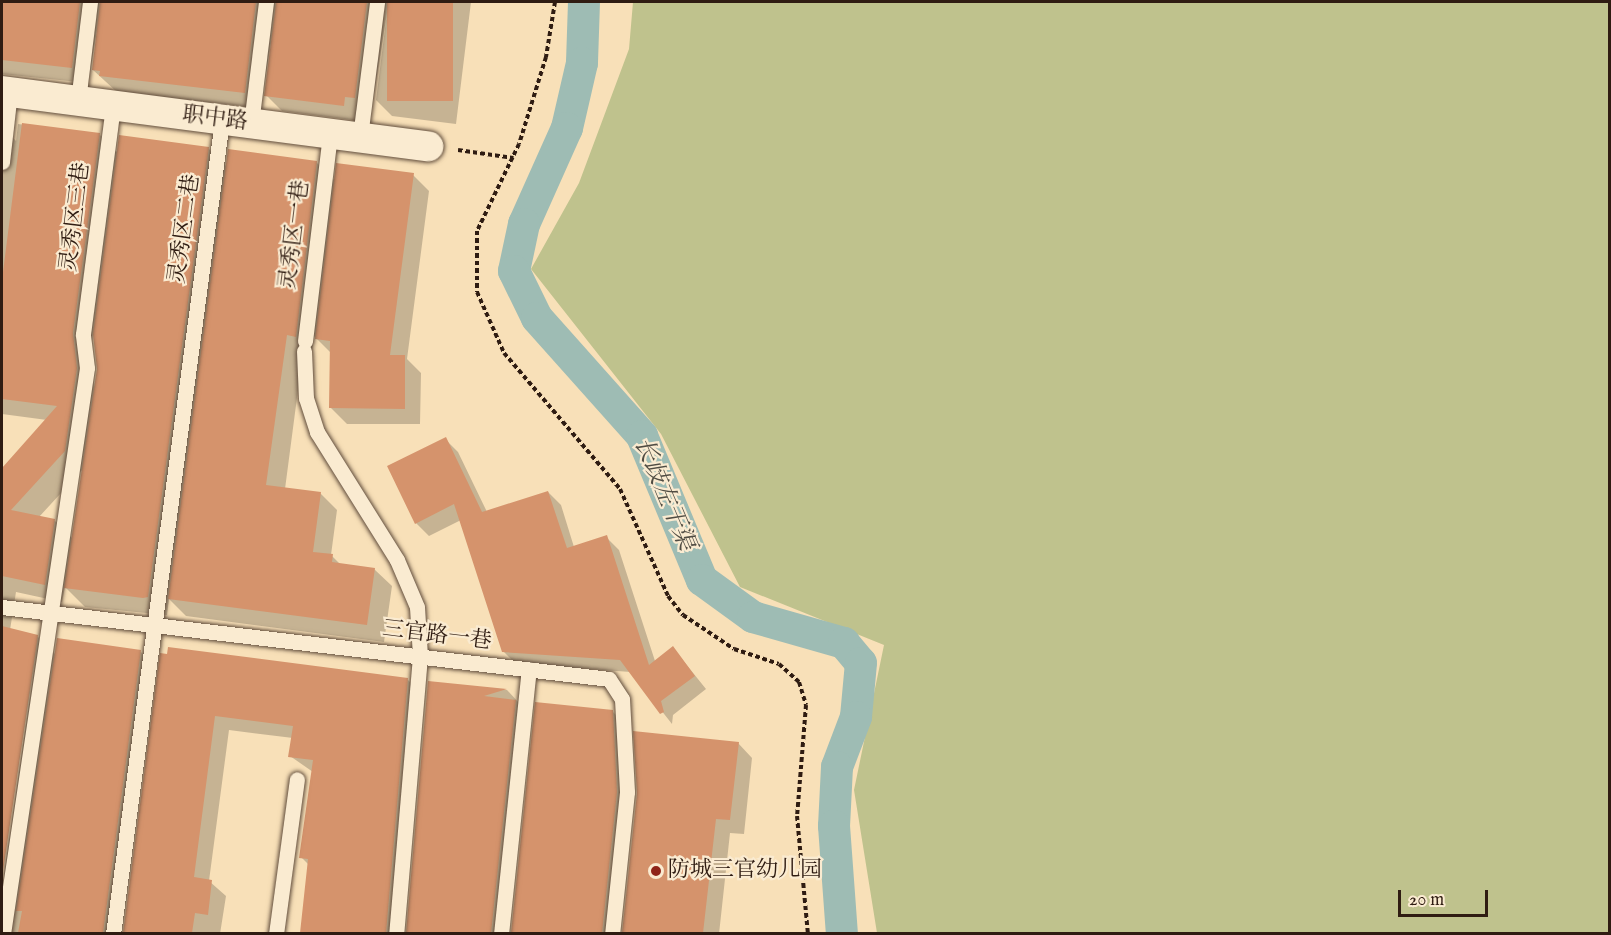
<!DOCTYPE html>
<html>
<head>
<meta charset="utf-8">
<style>
	body { margin:0 }
	#map { position:relative; width:1611px; height:935px; overflow:hidden; background:#f8e0b8; font-family:"IM FELL English","Noto Serif SC",serif }
	div>[style] { position:absolute }
	.green>* { inset:0; background:#bfc28d }
	.shadow>* { inset:0; background:#0003 }
	.canal>* { height:32px; margin:-16px; padding:0 16px; transform-origin:16px; border-radius:16px; background:#9ebcb4 }
	.building>* { inset:0; background:#d5936c; transform-origin:0 0 }
	.path>* { height:4px; margin-top:-2px; transform-origin:0; background:repeating-linear-gradient(90deg,#2f1c12 0 4.5px,transparent 0 7.5px) }
	.roads { filter:drop-shadow(0 0 2px #614d3c) drop-shadow(0 0 2px #614d3c) }
	.lane>* { height:15px; margin:-7.5px; padding:0 7.5px; transform-origin:7.5px; border-radius:7.5px; background:#faebd1 }
	.street>* { height:30px; margin:-15px; padding:0 15px; transform-origin:15px; border-radius:15px; background:#faebd1 }
	.dots>* { width:16px; height:16px; translate:-50% -50%; box-sizing:border-box; border:3px solid #faebd1; border-radius:50% }
	span { translate:-50% -50%; white-space:nowrap; text-align:center; line-height:1.15; -webkit-text-stroke:4.5px #faebd1; paint-order:stroke }
	.street-label { font-size:22px; color:#2f1c12 }
	.poi-label { font-size:22px; color:#2f1c12 }
	.left { translate:0 -50%; text-align:left }
	.water-label { font-size:24px; color:#504c43; font-style:italic }
	.frame { position:absolute; inset:0; border:3px solid #2f1c12; pointer-events:none }
	.scale { position:absolute; left:1398px; top:890px; width:90px; height:27px; box-sizing:border-box; border:3px solid #2f1c12; border-top:0; padding-left:8px; font-size:18px; line-height:21px; white-space:nowrap; color:#2f1c12; -webkit-text-stroke:4px #faebd1; paint-order:stroke }
</style>
</head>
<body>
<div id="map">
	<div class="green">
		<i style="clip-path:polygon(633px 2px,1609px 2px,1609px 933px,877px 933px,854px 790px,884px 645px,740px 587px,661px 434px,531px 269px,579px 183px,629px 49px)"></i>
	</div>
	<div class="shadow">
		<i style="clip-path:polygon(2px 2px,471px 2px,456px 124px,392px 116px,376px 100px,387px 13px,371px 113px,361px 112px,360px 121px,282px 111px,266px 95px,276px 14px,260px 108px,117px 92px,93px 70px,100px 13px,88px 83px,2px 74px)"></i>
		<i style="clip-path:polygon(evenodd,18px 124px,99px 134px,118px 153px,208px 148px,227px 167px,316px 162px,336px 182px,413px 175px,429px 191px,407px 359px,421px 373px,420px 424px,347px 424px,331px 408px,331px 353px,314px 336px,312px 353px,303px 352px,285px 489px,320px 493px,337px 510px,331px 555px,341px 565px,374px 569px,392px 586px,384px 642px,186px 616px,169px 599px,167px 615px,85px 607px,65px 587px,62px 602px,16px 592px,10px 630px,37px 636px,56px 655px,140px 651px,155px 666px,119px 934px,2px 934px,2px 890px,37px 648px,2px 869px,2px 541px,37px 546px,2px 513px,2px 470px,47px 420px,2px 414px,2px 126px,16px 141px,18px 124px,93px 333px,98px 369px,94px 387px,91px 352px,93px 333px,18px 124px,84px 468px,73px 539px,54px 520px,39px 517px,84px 468px)"></i>
		<i style="clip-path:polygon(445px 439px,458px 452px,487px 512px,548px 492px,561px 505px,574px 547px,606px 537px,619px 550px,655px 661px,673px 648px,706px 689px,673px 715px,672px 724px,631px 672px,516px 664px,503px 651px,461px 520px,429px 536px,416px 523px)"></i>
		<i style="clip-path:polygon(162px 654px,408px 680px,422px 694px,402px 934px,302px 934px,309px 865px,301px 857px,313px 772px,290px 756px,293px 738px,229px 730px,209px 881px,226px 896px,220px 934px,124px 934px)"></i>
		<i style="clip-path:polygon(429px 683px,507px 690px,520px 704px,507px 934px,407px 934px)"></i>
		<i style="clip-path:polygon(537px 703px,612px 711px,627px 726px,618px 934px,512px 934px)"></i>
		<i style="clip-path:polygon(738px 743px,752px 758px,744px 834px,730px 833px,719px 934px,623px 934px,638px 793px)"></i>
	</div>
	<div class="canal">
		<i style="left:584px;top:2px;width:61px;rotate:91.9deg"></i>
		<i style="left:582px;top:63px;width:67px;rotate:103deg"></i>
		<i style="left:567px;top:128px;width:105px;rotate:114.1deg"></i>
		<i style="left:524px;top:224px;width:48px;rotate:102deg"></i>
		<i style="left:514px;top:271px;width:52px;rotate:63.9deg"></i>
		<i style="left:537px;top:318px;width:158px;rotate:48.3deg"></i>
		<i style="left:642px;top:436px;width:156px;rotate:67.4deg"></i>
		<i style="left:702px;top:580px;width:63px;rotate:36deg"></i>
		<i style="left:753px;top:617px;width:95px;rotate:15.9deg"></i>
		<i style="left:844px;top:643px;width:26px;rotate:50deg"></i>
		<i style="left:861px;top:663px;width:54px;rotate:95.3deg"></i>
		<i style="left:856px;top:717px;width:53px;rotate:110.8deg"></i>
		<i style="left:837px;top:767px;width:59px;rotate:92.9deg"></i>
		<i style="left:834px;top:826px;width:108px;rotate:85.8deg"></i>
	</div>
	<div class="building">
		<i style="clip-path:polygon(2px 2px,80px 2px,72px 68px,2px 60px)"></i>
		<i style="left:387px;top:2px;width:66px;height:99px"></i>
		<i style="clip-path:polygon(100px 3px,256px 2px,245px 93px,99px 76px,100px 71px,92px 70px)"></i>
		<i style="clip-path:polygon(276px 3px,367px 2px,355px 98px,345px 97px,344px 106px,264px 96px)"></i>
		<i style="clip-path:polygon(22px 123px,100px 133px,73px 333px,77px 368px,65px 451px,11px 510px,55px 519px,45px 585px,2px 576px,2px 468px,57px 406px,2px 399px,2px 280px)"></i>
		<i style="clip-path:polygon(119px 135px,209px 147px,148px 597px,143px 598px,64px 588px,97px 369px,93px 334px)"></i>
		<i style="clip-path:polygon(228px 149px,317px 161px,296px 337px,287px 335px,266px 485px,321px 492px,313px 552px,333px 554px,332px 562px,375px 568px,367px 625px,168px 599px)"></i>
		<i style="clip-path:polygon(336px 163px,414px 173px,390px 355px,405px 355px,405px 409px,329px 408px,330px 341px,315px 339px)"></i>
		<i style="clip-path:polygon(446px 437px,482px 512px,548px 491px,567px 548px,607px 535px,649px 665px,673px 646px,695px 676px,661px 701px,664px 712px,660px 714px,620px 660px,502px 652px,454px 504px,415px 524px,387px 466px)"></i>
		<i style="clip-path:polygon(2px 626px,38px 635px,2px 878px)"></i>
		<i style="clip-path:polygon(57px 638px,141px 650px,103px 933px,18px 933px,22px 911px,16px 911px)"></i>
		<i style="clip-path:polygon(168px 647px,408px 678px,386px 933px,300px 933px,308px 859px,299px 858px,313px 760px,288px 757px,293px 726px,215px 716px,194px 877px,212px 880px,208px 915px,195px 913px,192px 933px,123px 933px,160px 653px,167px 654px)"></i>
		<i style="clip-path:polygon(428px 681px,507px 689px,484px 696px,516px 700px,491px 933px,406px 933px)"></i>
		<i style="clip-path:polygon(535px 702px,613px 710px,617px 792px,602px 933px,511px 933px)"></i>
		<i style="clip-path:polygon(633px 731px,739px 742px,730px 820px,716px 819px,703px 933px,622px 933px,637px 793px)"></i>
	</div>
	<div class="path">
		<i style="left:555px;top:2px;width:56px;rotate:99.3deg"></i>
		<i style="left:546px;top:57px;width:91px;rotate:107.2deg"></i>
		<i style="left:519px;top:144px;width:97px;rotate:115.8deg"></i>
		<i style="left:477px;top:231px;width:61px;rotate:90deg"></i>
		<i style="left:477px;top:292px;width:67px;rotate:66.1deg"></i>
		<i style="left:504px;top:353px;width:179px;rotate:49.5deg"></i>
		<i style="left:620px;top:489px;width:117px;rotate:65.8deg"></i>
		<i style="left:668px;top:596px;width:24px;rotate:52deg"></i>
		<i style="left:683px;top:615px;width:61px;rotate:33.7deg"></i>
		<i style="left:734px;top:649px;width:47px;rotate:18.4deg"></i>
		<i style="left:779px;top:664px;width:27px;rotate:42deg"></i>
		<i style="left:799px;top:682px;width:24px;rotate:73deg"></i>
		<i style="left:806px;top:705px;width:111px;rotate:94.6deg"></i>
		<i style="left:797px;top:816px;width:119px;rotate:84.7deg"></i>
		<i style="left:458px;top:150px;width:56px;rotate:8.3deg"></i>
	</div>
	<div class="roads">
		<div class="lane">
			<i style="left:78px;top:101px;width:100px;rotate:-83.1deg"></i>
			<i style="left:251px;top:124px;width:123px;rotate:-83deg"></i>
			<i style="left:360px;top:137px;width:136px;rotate:-82.8deg"></i>
			<i style="left:2px;top:162px;width:70px;rotate:-83.5deg"></i>
			<i style="left:305px;top:341px;width:209px;rotate:-83.1deg"></i>
			<i style="left:304px;top:351px;width:47px;rotate:87.6deg"></i>
			<i style="left:306px;top:398px;width:36px;rotate:72deg"></i>
			<i style="left:317px;top:432px;width:151px;rotate:58deg"></i>
			<i style="left:397px;top:560px;width:51px;rotate:66.9deg"></i>
			<i style="left:417px;top:607px;width:49px;rotate:86.5deg"></i>
			<i style="left:420px;top:656px;width:279px;rotate:94.9deg"></i>
			<i style="left:2px;top:607px;width:611px;rotate:6.76deg"></i>
			<i style="left:609px;top:679px;width:24px;rotate:57deg"></i>
			<i style="left:622px;top:699px;width:93px;rotate:86.9deg"></i>
			<i style="left:627px;top:792px;width:143px;rotate:96deg"></i>
			<i style="left:3px;top:934px;width:572px;rotate:-81.56deg"></i>
			<i style="left:87px;top:368px;width:34px;rotate:-97deg"></i>
			<i style="left:83px;top:334px;width:231px;rotate:-82.5deg"></i>
			<i style="left:113px;top:934px;width:821px;rotate:-82.37deg"></i>
			<i style="left:276px;top:934px;width:156px;rotate:-82.3deg"></i>
			<i style="left:501px;top:934px;width:266px;rotate:-84deg"></i>
		</div>
		<div class="street">
			<i style="left:2px;top:91px;width:430px;rotate:7.4deg"></i>
		</div>
	</div>
	<div class="dots">
		<i style="left:656px;top:871px;background:#8f2418"></i>
	</div>
	<div class="street-label">
		<span style="left:215px;top:119px;rotate:7deg">职中路</span>
		<span style="left:76px;top:217px;rotate:-83deg">灵秀区三巷</span>
		<span style="left:185px;top:229px;rotate:-82deg">灵秀区二巷</span>
		<span style="left:295px;top:235px;rotate:-83deg">灵秀区一巷</span>
		<span style="left:437px;top:636px;rotate:7deg">三官路一巷</span>
	</div>
	<div class="poi-label">
		<span class="left" style="left:668px;top:871px">防城三官幼儿园</span>
	</div>
	<div class="water-label">
		<span style="left:664px;top:494px;rotate:67deg">长歧左干渠</span>
	</div>
	<div class="frame"></div>
	<div class="scale">20 m</div>
</div>
</body>
</html>
